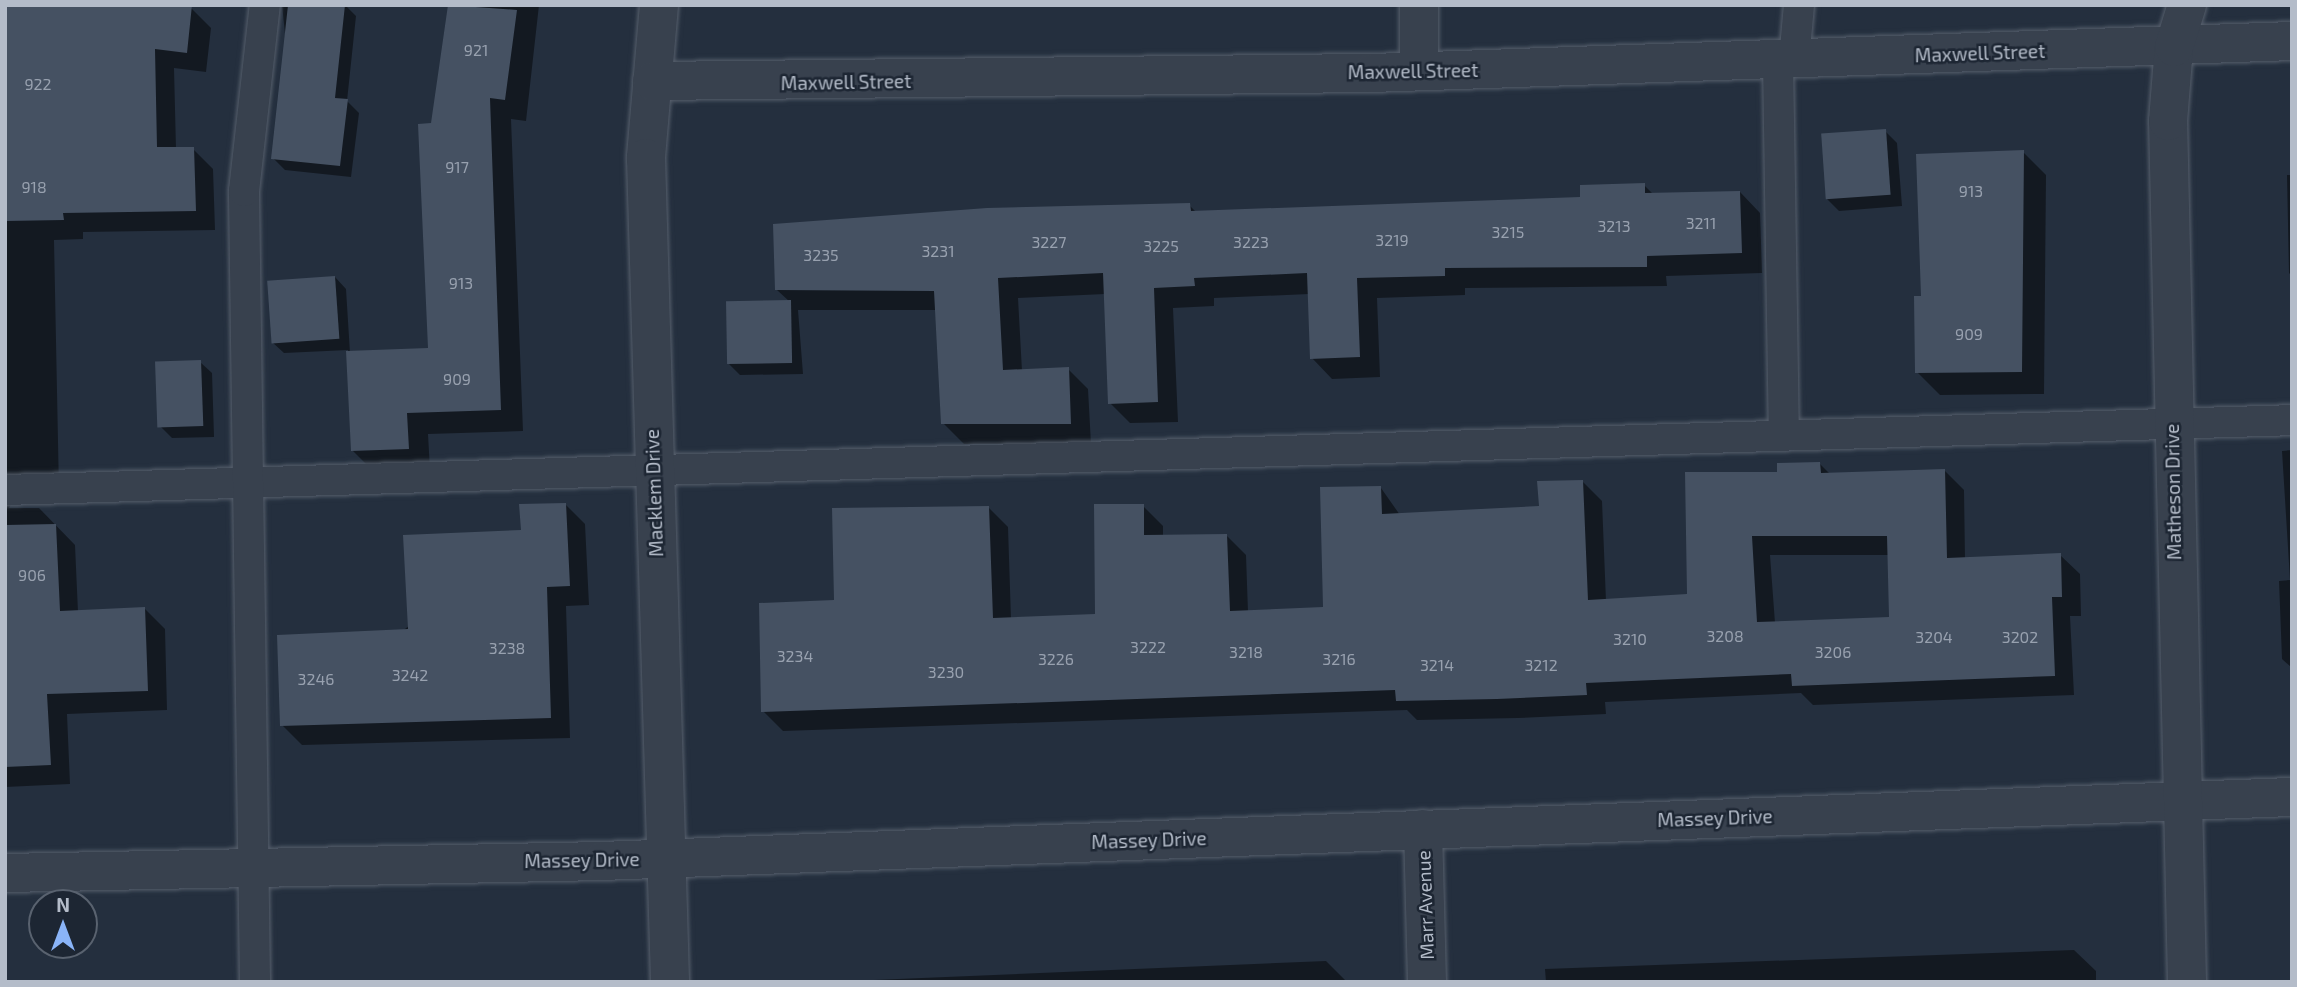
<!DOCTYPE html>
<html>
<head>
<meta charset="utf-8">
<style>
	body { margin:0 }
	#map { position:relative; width:2297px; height:987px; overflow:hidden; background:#242f3e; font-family:"Exo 2",sans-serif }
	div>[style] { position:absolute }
	.shadow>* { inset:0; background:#0007 }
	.building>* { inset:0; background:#455162; transform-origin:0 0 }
	.roads { filter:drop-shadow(0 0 2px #565f6c) drop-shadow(0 0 2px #565f6c) }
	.service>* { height:30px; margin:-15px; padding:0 15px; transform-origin:15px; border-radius:15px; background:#38414e }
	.minor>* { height:38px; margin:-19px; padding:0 19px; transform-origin:19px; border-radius:19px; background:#38414e }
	span { translate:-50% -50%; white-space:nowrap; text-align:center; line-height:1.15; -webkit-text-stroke:5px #1d2633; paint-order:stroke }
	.number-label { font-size:16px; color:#98a1af }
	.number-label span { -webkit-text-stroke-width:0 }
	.street-label { font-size:19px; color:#b4bcc9 }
	.frame { position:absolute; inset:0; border:7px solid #b4bcc9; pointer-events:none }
	.north { position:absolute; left:28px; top:889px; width:70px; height:70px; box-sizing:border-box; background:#1d2633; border:2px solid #59626f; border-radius:50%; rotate:0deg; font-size:19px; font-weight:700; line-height:28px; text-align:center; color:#b4bcc9 }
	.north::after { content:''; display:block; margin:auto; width:24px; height:32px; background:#8ab4f8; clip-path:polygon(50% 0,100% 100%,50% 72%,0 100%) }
</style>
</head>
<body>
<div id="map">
	<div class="shadow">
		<i style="clip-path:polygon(5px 5px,191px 8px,211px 28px,206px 72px,174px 68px,176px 149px,193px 149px,213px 169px,215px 230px,83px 232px,83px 239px,54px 240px,59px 491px,17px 494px,9px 508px,39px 508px,75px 545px,78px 612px,145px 609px,165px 629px,167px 710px,67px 714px,70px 784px,5px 787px)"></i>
		<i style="clip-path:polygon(282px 5px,345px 5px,356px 16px,347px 101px,359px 113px,351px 177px,285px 170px,273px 158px,286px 43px)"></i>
		<i style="clip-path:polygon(449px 5px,539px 5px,526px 121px,511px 119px,523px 431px,428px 434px,430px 470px,375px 473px,353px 451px,348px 350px,284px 353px,272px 342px,335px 277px,346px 289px,350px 353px,430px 350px,432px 125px)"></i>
		<i style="clip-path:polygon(1885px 131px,1897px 143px,1902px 206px,1839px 211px,1827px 199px)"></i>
		<i style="clip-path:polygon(2023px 152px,2046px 175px,2044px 394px,1940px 395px,1917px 372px,1923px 297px)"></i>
		<i style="clip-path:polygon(2287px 175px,2292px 175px,2292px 276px,2289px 273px)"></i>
		<i style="clip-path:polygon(1644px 185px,1653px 194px,1740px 192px,1760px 213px,1762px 273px,1666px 276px,1667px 286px,1465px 288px,1465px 295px,1377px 298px,1380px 377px,1332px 379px,1312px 358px,1309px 294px,1214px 298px,1214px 306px,1173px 308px,1178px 422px,1130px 423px,1110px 403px,1105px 294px,1018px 298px,1022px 371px,1068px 369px,1088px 389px,1091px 444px,964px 444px,943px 423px,937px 310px,798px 310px,803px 374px,740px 375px,729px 364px,790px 302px,777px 290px,1189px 205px,1197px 213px,1582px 198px)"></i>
		<i style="clip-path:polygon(200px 362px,212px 373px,214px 437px,172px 438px,160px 426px)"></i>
		<i style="clip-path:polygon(2292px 450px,2292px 668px,2282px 659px,2279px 581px,2290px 580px,2282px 451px)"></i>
		<i style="clip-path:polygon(evenodd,1820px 464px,1830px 474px,1944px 470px,1964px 490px,1965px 559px,2060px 555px,2080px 574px,2081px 616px,2070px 616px,2074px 695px,1813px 705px,1801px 693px,1605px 702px,1606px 714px,1518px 718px,1417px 720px,1407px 710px,783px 731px,763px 711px,835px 602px,989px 508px,1008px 527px,1011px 619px,1097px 615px,1143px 506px,1163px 526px,1163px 537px,1226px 535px,1246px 555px,1248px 612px,1324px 608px,1381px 488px,1400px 515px,1540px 507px,1582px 481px,1602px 501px,1606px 601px,1688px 596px,1779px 474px,1820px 464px,1770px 555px,1890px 555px,1891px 619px,1775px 623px,1770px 555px)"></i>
		<i style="clip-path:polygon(565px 504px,585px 524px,589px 605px,566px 606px,570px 738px,302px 745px,282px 725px)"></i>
		<i style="clip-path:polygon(2074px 950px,2096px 971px,2096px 982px,1546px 982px,1545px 969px)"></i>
		<i style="clip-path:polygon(1326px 961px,1347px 982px,826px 982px)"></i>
	</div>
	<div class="building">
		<i style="clip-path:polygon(5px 5px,192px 5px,187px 53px,155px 49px,157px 147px,194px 147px,196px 211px,63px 213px,64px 220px,5px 221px)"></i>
		<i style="clip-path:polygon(288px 5px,345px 5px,335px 98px,348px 99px,340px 166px,271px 159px)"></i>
		<i style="clip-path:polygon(448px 5px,517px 10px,505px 100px,490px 98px,501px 410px,407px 413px,409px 449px,351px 451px,346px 351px,428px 348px,418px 124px,431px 123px)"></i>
		<i style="left:1886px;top:129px;width:66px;height:65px;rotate:86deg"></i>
		<i style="clip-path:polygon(2024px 150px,2022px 372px,1915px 373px,1914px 296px,1921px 296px,1916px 154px)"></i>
		<i style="clip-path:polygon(1645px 183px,1645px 193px,1740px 191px,1742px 253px,1647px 256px,1647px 267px,1445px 268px,1445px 276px,1357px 278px,1360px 357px,1310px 359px,1307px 273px,1194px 278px,1195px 286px,1154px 288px,1158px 402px,1108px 404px,1103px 273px,998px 278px,1003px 370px,1069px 367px,1071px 424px,941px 424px,934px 291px,775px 290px,773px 224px,987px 208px,1190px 203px,1191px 211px,1580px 197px,1580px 185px)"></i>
		<i style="left:335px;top:276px;width:63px;height:68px;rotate:86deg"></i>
		<i style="left:791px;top:300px;width:63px;height:65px;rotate:89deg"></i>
		<i style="left:201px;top:360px;width:66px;height:46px;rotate:88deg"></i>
		<i style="clip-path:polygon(evenodd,1820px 462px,1821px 473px,1945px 469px,1947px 558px,2061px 553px,2062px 597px,2052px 597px,2055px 676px,1792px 686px,1791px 674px,1586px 683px,1587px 695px,1497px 699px,1396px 701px,1395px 690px,761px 712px,759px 603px,834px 600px,832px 508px,989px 506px,993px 618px,1095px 614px,1094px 504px,1144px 504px,1144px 535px,1227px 534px,1230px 611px,1323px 607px,1320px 487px,1381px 486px,1382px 514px,1539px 506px,1537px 481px,1583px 480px,1588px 600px,1687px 594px,1685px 472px,1777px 472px,1777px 463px,1820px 462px,1752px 536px,1887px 536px,1889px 617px,1757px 622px,1752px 536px)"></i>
		<i style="clip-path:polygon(566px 503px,570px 586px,547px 587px,551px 718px,280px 726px,277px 635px,408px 629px,403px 535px,521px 530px,519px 504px)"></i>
		<i style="clip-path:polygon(56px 524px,60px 611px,145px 607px,148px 691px,47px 694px,51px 765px,5px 767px,5px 525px)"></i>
	</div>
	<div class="roads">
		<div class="service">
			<i style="left:1794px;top:60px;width:55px;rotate:-84.8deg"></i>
			<i style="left:1778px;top:61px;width:372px;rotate:89.1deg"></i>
			<i style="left:5px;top:490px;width:2288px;rotate:-1.75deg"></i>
			<i style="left:255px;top:982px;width:791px;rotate:-90.8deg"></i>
			<i style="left:244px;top:191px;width:187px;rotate:-83.6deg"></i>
		</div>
		<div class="minor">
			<i style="left:659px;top:5px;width:154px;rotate:94.9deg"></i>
			<i style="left:646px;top:158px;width:824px;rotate:88.33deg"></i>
			<i style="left:1419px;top:71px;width:66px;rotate:-90deg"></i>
			<i style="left:652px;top:81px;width:720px;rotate:-0.64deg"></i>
			<i style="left:1372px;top:73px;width:921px;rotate:-1.99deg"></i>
			<i style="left:1423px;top:829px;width:153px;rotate:88.5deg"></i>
			<i style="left:5px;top:873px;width:597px;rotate:-1.15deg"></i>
			<i style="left:602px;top:861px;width:1691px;rotate:-2.17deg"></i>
			<i style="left:2187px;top:982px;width:861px;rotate:-91.26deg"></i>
			<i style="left:2168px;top:121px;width:74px;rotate:-85.4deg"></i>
			<i style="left:2174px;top:47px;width:44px;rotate:-72.8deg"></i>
		</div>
	</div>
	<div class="number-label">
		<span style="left:476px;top:50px">921</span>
		<span style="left:38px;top:84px">922</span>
		<span style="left:457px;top:167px">917</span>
		<span style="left:34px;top:187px">918</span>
		<span style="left:1971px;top:191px">913</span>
		<span style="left:1701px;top:223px">3211</span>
		<span style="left:1614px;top:226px">3213</span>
		<span style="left:1508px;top:232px">3215</span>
		<span style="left:1392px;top:240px">3219</span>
		<span style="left:1049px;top:242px">3227</span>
		<span style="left:1251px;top:242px">3223</span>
		<span style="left:1161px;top:246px">3225</span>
		<span style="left:938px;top:251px">3231</span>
		<span style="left:821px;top:255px">3235</span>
		<span style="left:461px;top:283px">913</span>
		<span style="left:1969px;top:334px">909</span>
		<span style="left:457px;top:379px">909</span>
		<span style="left:32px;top:575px">906</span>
		<span style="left:1725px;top:636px">3208</span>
		<span style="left:1934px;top:637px">3204</span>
		<span style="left:2020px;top:637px">3202</span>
		<span style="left:1630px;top:639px">3210</span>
		<span style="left:1148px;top:647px">3222</span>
		<span style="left:507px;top:648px">3238</span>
		<span style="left:1246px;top:652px">3218</span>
		<span style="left:1833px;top:652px">3206</span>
		<span style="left:795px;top:656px">3234</span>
		<span style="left:1056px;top:659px">3226</span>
		<span style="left:1339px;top:659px">3216</span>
		<span style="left:1437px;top:665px">3214</span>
		<span style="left:1541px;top:665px">3212</span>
		<span style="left:946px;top:672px">3230</span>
		<span style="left:410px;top:675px">3242</span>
		<span style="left:316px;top:679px">3246</span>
	</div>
	<div class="street-label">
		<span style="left:1980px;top:53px;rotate:-2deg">Maxwell Street</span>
		<span style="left:1413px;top:71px;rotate:-1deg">Maxwell Street</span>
		<span style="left:846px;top:82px;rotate:-1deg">Maxwell Street</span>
		<span style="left:2173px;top:492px;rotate:-91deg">Matheson Drive</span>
		<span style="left:654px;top:493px;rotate:-92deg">Macklem Drive</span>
		<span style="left:1715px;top:818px;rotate:-2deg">Massey Drive</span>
		<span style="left:1149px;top:840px;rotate:-2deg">Massey Drive</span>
		<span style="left:582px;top:860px;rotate:-1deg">Massey Drive</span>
		<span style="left:1425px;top:905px;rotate:-92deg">Marr Avenue</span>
	</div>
	<div class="frame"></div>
	<div class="north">N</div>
</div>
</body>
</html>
